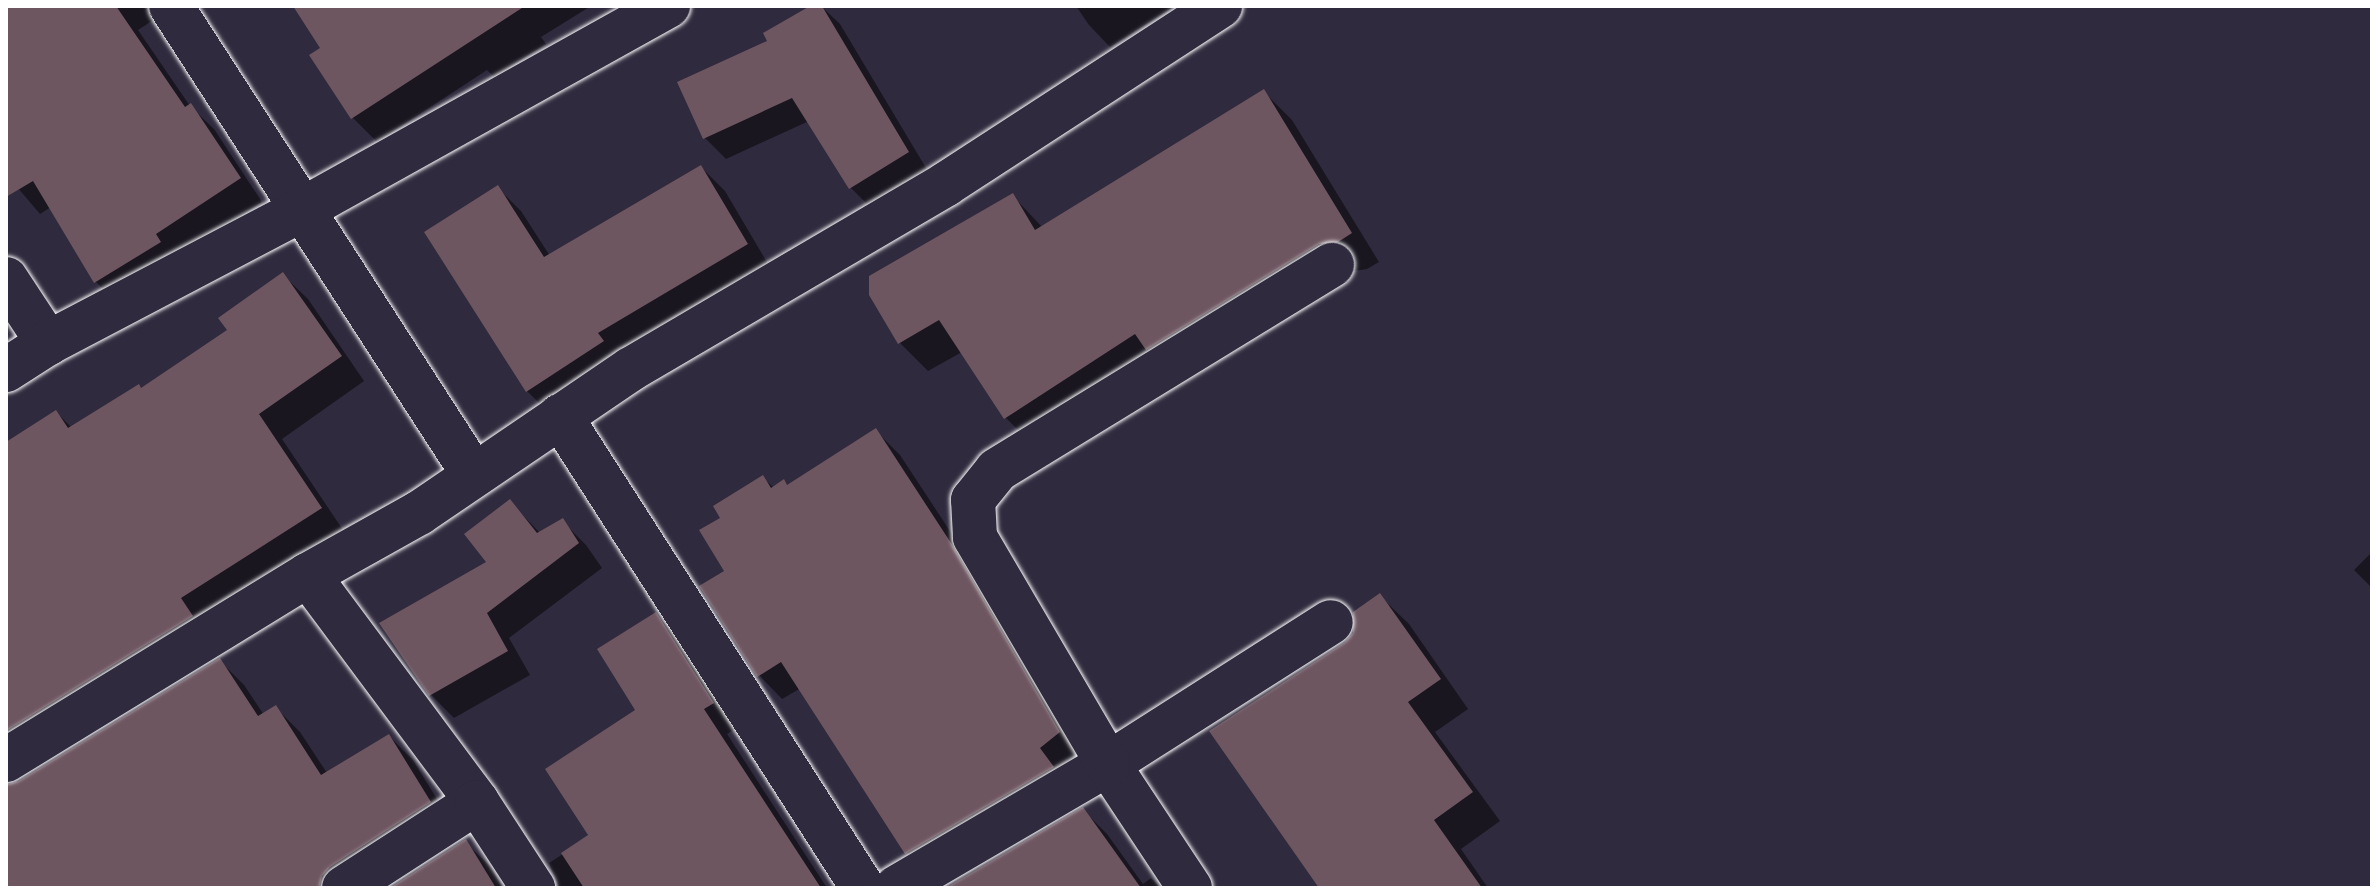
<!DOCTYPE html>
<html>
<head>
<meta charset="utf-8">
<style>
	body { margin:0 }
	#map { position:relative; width:2378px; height:894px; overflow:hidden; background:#2f2a3d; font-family:Caveat,sans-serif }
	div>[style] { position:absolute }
	.shadow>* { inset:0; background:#0007 }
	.building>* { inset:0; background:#6e5661 }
	.roads { filter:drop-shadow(0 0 2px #fff) drop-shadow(0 0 2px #fff) }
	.street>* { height:44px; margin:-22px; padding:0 22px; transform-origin:22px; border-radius:22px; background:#2f2a3d }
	span { translate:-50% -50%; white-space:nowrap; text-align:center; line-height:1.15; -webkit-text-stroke:6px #2f2a3d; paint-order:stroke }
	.frame { position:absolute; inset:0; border:8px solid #fff; pointer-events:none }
</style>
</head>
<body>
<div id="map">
	<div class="shadow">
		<i style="clip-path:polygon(6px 6px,151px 6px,158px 17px,138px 30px,190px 106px,214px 129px,262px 202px,178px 258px,119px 305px,96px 282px,51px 207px,40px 214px,6px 174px)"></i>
		<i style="clip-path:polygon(295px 6px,591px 6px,541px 37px,546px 44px,494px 77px,487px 70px,377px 142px,353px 118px,323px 48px)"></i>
		<i style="clip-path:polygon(814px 6px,821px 6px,840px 24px,929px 173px,872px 209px,851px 188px,809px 121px,726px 159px,705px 138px,770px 42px)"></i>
		<i style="clip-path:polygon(1076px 6px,1175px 6px,1110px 47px,1089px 25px)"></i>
		<i style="clip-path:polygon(1264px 92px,1292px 120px,1379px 262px,1367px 269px,1348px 272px,1034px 446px,1006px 418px,962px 352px,928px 371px,900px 343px,1013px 196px,1043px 228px)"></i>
		<i style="clip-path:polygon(701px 167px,725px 191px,771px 269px,551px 415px,527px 391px,497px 187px,521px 211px,550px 256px)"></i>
		<i style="clip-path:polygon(283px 275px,308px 299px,364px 381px,282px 439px,345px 533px,6px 781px,6px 443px,56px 412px,72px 428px,142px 390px,230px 331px)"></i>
		<i style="clip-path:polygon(876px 431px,900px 455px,975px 569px,1083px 757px,931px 876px,907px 852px,801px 688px,782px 699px,759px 675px,727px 572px,723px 519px,763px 478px,774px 488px,788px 486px)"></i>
		<i style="clip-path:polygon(510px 502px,540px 533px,562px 521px,586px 545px,602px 568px,509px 638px,530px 675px,454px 718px,430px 694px,489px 563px)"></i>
		<i style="clip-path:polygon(2372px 552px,2372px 588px,2354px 570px)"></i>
		<i style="clip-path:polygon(1380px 596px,1409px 624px,1468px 709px,1435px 732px,1500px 821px,1461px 849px,1488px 888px,1324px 888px,1346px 645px)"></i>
		<i style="clip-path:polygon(656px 615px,680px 639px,737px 728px,727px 734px,827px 888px,559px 888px,549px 863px,591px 836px,637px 711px)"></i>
		<i style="clip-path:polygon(220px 661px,244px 685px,264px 715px,276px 708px,300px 732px,327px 773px,389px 736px,413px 760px,454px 827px,360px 888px,6px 888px,6px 787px,20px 783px)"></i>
		<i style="clip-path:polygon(1083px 810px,1107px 834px,1143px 884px,1151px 878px,1161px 888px,949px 888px)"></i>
		<i style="clip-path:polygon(465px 842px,490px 866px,503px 888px,394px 888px)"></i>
	</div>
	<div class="building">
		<i style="clip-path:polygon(6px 6px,116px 6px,185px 107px,191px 103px,241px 178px,156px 234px,161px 242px,94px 283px,33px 181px,6px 197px)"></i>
		<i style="clip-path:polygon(293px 6px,525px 6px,351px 119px,309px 55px,320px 48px)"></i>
		<i style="clip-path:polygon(810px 6px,822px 6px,909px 152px,849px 189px,792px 98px,703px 139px,677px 82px,767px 41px,763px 33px)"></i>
		<i style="clip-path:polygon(1264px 89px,1352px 233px,1338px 242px,1319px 244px,1146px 350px,1135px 334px,1004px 419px,939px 320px,898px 344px,869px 295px,869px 276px,1013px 193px,1035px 230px)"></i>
		<i style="clip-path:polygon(701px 165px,748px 244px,598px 333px,604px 341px,526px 392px,424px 232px,498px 185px,544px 257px)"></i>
		<i style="clip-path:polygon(283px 272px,342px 356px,259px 414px,322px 508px,181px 598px,193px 616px,6px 731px,6px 442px,56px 410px,68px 428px,139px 384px,141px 388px,227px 330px,218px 318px)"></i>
		<i style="clip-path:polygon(876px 428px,951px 543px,1060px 732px,1040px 748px,1054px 767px,905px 854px,781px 662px,757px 677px,699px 586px,724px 571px,699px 530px,720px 518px,713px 506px,763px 475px,771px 488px,784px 479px,787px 485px)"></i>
		<i style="clip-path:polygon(510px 499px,537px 533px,563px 518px,579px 543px,487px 613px,508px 651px,429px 696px,379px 623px,486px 562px,464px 534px)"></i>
		<i style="clip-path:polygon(1380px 593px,1441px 679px,1408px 702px,1473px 792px,1434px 820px,1482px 888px,1319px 888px,1209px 731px,1344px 643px,1353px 633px,1353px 612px)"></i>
		<i style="clip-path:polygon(656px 612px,714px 703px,704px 709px,821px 888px,584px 888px,561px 853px,588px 835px,545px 769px,635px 710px,597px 649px)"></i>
		<i style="clip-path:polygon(220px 658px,258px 716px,276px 705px,321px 775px,389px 734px,431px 802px,330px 867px,322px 876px,319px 888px,6px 888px,6px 785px,19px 781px)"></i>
		<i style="clip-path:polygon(1083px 807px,1141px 888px,946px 888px)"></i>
		<i style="clip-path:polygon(466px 839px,496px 888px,390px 888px)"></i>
	</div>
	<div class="roads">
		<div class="street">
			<i style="left:171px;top:6px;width:558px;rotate:57.14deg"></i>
			<i style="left:6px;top:279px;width:77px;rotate:56.7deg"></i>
			<i style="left:6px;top:370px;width:50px;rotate:-32.7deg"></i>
			<i style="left:48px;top:343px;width:288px;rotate:-27.7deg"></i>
			<i style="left:303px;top:209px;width:418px;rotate:-29.1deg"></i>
			<i style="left:560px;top:416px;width:561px;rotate:57.3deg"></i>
			<i style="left:308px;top:575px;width:283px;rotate:53.3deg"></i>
			<i style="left:6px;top:760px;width:354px;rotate:-31.5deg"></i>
			<i style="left:308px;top:575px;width:127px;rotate:-29.2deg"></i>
			<i style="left:419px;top:513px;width:256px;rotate:-34.2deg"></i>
			<i style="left:631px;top:369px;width:365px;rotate:-30.4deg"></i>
			<i style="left:946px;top:184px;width:327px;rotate:-33deg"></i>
			<i style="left:344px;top:888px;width:158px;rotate:-32.9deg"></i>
			<i style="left:477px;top:802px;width:103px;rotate:56.9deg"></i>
			<i style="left:896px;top:888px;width:246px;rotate:-30.3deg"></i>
			<i style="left:1108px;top:764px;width:264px;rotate:-32.5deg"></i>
			<i style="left:1190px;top:888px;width:149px;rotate:-123.5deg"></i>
			<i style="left:1108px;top:764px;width:263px;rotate:-120.4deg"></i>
			<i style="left:975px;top:537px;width:37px;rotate:-93deg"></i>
			<i style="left:973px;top:500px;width:38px;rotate:-51deg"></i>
			<i style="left:997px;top:470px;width:393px;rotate:-31.5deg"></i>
		</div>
	</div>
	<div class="frame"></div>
</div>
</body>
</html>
